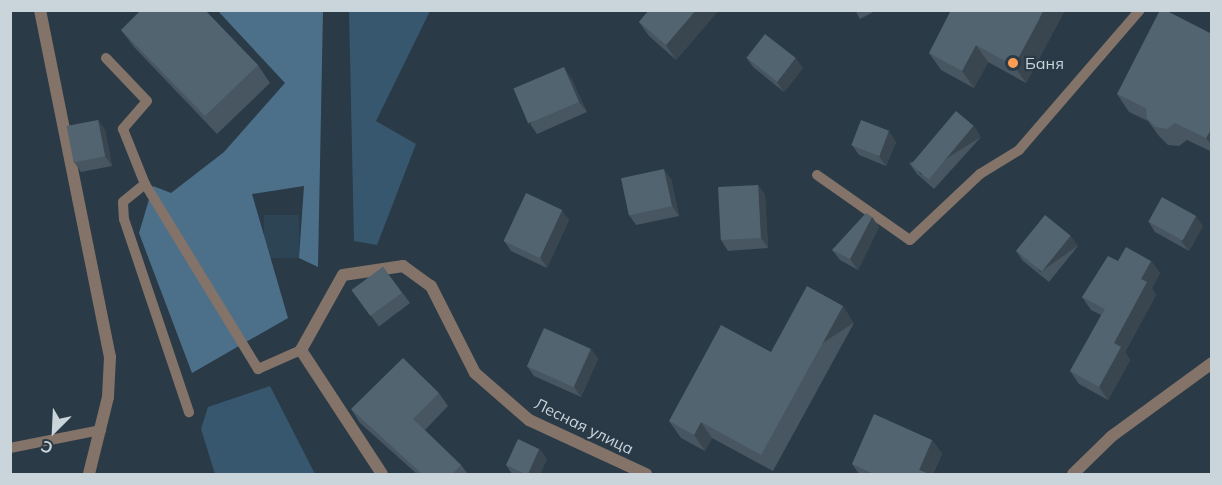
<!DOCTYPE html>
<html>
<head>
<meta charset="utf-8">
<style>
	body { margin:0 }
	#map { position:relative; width:1222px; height:485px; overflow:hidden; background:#2a3a46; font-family:Mulish,sans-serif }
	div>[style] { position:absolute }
	.built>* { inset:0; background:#2d4454; transform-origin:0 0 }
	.green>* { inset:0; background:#37576e }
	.forest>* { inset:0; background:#4c7089 }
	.service>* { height:10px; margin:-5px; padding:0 5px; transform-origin:5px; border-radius:5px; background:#837369 }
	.minor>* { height:12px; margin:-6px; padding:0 6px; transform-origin:6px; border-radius:6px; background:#837369 }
	.wall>* { inset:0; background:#475661; transform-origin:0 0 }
	.shaded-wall>* { inset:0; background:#3a464f; transform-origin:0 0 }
	.building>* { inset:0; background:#536471; transform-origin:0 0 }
	.dots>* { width:16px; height:16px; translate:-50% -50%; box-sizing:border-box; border:3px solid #2a3a46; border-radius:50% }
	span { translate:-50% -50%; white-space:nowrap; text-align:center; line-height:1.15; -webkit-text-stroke:4.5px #2a3a46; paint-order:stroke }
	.poi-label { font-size:16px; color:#cad4db }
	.left { translate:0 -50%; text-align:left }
	.street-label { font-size:16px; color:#cad4db }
	.frame { position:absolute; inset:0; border:12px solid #cad4db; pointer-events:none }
	.north { position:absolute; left:24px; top:401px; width:60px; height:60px; -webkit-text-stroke:4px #2a3a46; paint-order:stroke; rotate:204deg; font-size:16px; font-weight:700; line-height:24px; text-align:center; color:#cad4db }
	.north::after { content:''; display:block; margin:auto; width:21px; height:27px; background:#cad4db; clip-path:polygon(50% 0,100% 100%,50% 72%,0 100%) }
</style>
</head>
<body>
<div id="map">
	<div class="built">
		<i style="left:264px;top:215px;width:35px;height:43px"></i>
	</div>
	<div class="green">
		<i style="clip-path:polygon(349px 11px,430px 11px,376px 121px,416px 144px,377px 245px,354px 241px)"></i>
		<i style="clip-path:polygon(270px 386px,315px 474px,215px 474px,201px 429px,208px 407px)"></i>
	</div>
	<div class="forest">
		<i style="clip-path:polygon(218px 11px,323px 11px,318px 267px,299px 258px,304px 186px,252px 194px,288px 318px,192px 373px,139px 233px,153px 186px,171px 193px,224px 152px,285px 83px)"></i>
	</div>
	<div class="service">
		<i style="left:106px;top:58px;width:59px;rotate:46.4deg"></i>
		<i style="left:147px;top:101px;width:37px;rotate:131deg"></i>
		<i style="left:123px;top:129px;width:59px;rotate:68.2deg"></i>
		<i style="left:145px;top:184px;width:217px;rotate:58.6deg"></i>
		<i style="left:258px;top:369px;width:47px;rotate:-23.8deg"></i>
		<i style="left:817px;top:175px;width:113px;rotate:35deg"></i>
		<i style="left:910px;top:240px;width:96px;rotate:-43.3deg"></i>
		<i style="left:980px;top:174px;width:46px;rotate:-31.6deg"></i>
		<i style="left:1019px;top:150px;width:185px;rotate:-49.2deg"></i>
		<i style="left:145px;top:184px;width:28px;rotate:141deg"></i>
		<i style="left:123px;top:202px;width:17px;rotate:87deg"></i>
		<i style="left:124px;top:219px;width:204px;rotate:71.4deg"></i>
		<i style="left:10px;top:448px;width:93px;rotate:-11.2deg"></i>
	</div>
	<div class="minor">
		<i style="left:40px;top:10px;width:354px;rotate:78.6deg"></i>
		<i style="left:110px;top:357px;width:40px;rotate:92.9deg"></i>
		<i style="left:108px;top:397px;width:79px;rotate:103.9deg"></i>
		<i style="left:382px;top:474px;width:148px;rotate:-123.2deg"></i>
		<i style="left:301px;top:350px;width:86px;rotate:-60.8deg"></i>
		<i style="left:343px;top:275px;width:61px;rotate:-8.5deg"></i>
		<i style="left:403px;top:266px;width:34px;rotate:36deg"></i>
		<i style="left:431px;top:286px;width:97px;rotate:63.2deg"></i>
		<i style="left:475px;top:373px;width:72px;rotate:41deg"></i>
		<i style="left:529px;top:420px;width:129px;rotate:24.8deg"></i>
		<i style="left:1073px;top:474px;width:54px;rotate:-44.3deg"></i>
		<i style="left:1112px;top:436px;width:124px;rotate:-36.1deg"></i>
	</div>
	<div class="wall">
		<i style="clip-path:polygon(649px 10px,718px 10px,718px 11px,676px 60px,649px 36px,639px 22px)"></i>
		<i style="clip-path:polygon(855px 10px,877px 10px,860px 19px)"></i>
		<i style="clip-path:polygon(1065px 10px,1026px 83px,988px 62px,974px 88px,941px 70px,929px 53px)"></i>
		<i style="clip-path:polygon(121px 30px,258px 65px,270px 83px,217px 134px,134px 47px)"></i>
		<i style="clip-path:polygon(1212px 34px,1212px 152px,1187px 140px,1179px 146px,1168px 145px,1159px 136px,1148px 121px,1129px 112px,1117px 94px)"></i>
		<i style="clip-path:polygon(746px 57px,803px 68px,784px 92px,753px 67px)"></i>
		<i style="clip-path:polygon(571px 78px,587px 112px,537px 134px,530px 124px)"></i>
		<i style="clip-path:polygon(98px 120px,105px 130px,112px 166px,81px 172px,74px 162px)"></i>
		<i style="clip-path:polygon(981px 137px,934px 189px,917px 174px,909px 163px)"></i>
		<i style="clip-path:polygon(896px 142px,886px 166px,859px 155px,852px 145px)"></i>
		<i style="clip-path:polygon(671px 179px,679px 216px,636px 225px,629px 215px)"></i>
		<i style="clip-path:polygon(758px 185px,765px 195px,768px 248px,728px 251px,721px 240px)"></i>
		<i style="clip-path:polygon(872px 217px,879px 227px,858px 270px,840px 260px,832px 250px)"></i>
		<i style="clip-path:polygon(569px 220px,547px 268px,511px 251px,504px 241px)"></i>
		<i style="clip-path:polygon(1148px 221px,1203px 226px,1189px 251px,1155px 232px)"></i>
		<i style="clip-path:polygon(1078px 246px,1049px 282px,1023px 261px,1016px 251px)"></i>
		<i style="clip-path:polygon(1118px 261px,1151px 261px,1160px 273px,1152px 288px,1156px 295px,1125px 352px,1130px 360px,1108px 400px,1079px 384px,1070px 371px,1101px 315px,1091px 310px,1082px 297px)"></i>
		<i style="left:383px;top:267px;width:45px;height:39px;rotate:53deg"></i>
		<i style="clip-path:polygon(854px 323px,773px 471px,712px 438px,705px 451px,681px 438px,669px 421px,771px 352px)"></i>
		<i style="clip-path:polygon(591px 349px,598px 359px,581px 397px,534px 376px,527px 366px)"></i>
		<i style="clip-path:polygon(439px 393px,448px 406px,425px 430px,461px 465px,468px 474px,417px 474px,360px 423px,351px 409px)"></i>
		<i style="clip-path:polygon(932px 440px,942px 454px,933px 474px,859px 474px,852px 464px)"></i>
		<i style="clip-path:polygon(539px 449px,547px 459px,540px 474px,512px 474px,506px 465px)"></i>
	</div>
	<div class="shaded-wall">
		<i style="clip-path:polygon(696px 10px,718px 11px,676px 60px,666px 45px)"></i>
		<i style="clip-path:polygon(1044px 10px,1065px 10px,1026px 83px,1014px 66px)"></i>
		<i style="clip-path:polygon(976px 45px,988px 62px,974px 88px,962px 71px)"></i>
		<i style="clip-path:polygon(796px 58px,803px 68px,784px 92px,777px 82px)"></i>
		<i style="clip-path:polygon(564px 67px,571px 78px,587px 112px,579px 102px)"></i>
		<i style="clip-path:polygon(98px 120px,105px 130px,112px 166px,105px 156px)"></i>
		<i style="left:974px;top:126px;width:13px;height:71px;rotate:58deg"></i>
		<i style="clip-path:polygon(1212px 128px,1212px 146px,1206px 138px)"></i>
		<i style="clip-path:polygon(889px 131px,896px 142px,886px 166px,879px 156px)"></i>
		<i style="clip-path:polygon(664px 169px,671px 179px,679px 216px,672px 206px)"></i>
		<i style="clip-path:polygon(758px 185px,765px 195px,768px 248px,761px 238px)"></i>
		<i style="clip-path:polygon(562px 210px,569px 220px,547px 268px,540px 257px)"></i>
		<i style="clip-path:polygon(1196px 216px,1203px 226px,1189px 251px,1181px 241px)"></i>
		<i style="clip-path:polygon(872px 217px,879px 227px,858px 270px,850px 259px)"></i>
		<i style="left:1071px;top:236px;width:12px;height:46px;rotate:55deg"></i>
		<i style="clip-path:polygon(1151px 261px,1160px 273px,1152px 288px,1156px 295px,1125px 352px,1130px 360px,1108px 400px,1099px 387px,1114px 343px,1141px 279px)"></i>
		<i style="left:843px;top:306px;width:20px;height:170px;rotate:57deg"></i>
		<i style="clip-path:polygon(591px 349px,598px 359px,581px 397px,574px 387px)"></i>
		<i style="clip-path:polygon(701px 422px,712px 438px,705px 451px,694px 435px)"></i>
		<i style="clip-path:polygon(932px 440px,942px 454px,933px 474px,922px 474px,919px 470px)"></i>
		<i style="clip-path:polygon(539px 449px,547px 459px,540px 474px,528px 474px)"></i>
	</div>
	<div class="building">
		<i style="clip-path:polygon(141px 10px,205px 10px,258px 65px,205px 116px,121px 30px)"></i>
		<i style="clip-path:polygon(649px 10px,696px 10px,666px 45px,639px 22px)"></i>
		<i style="clip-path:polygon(951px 10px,1044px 10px,1014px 66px,976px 45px,962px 71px,929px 53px)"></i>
		<i style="clip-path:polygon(1160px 10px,1165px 10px,1212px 34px,1212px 128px,1206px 138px,1175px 123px,1167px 129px,1156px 127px,1147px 119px,1146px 108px,1117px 94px)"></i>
		<i style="left:765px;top:34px;width:39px;height:30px;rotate:38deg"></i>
		<i style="left:564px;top:67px;width:38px;height:55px;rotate:67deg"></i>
		<i style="left:956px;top:111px;width:23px;height:70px;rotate:40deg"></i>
		<i style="left:98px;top:120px;width:37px;height:32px;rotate:79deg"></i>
		<i style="left:861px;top:120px;width:30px;height:27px;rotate:21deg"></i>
		<i style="left:664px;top:169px;width:38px;height:44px;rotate:78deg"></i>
		<i style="left:758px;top:185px;width:53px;height:40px;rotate:87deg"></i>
		<i style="left:526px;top:193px;width:40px;height:53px;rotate:25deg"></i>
		<i style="left:1162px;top:197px;width:39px;height:28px;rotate:29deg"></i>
		<i style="clip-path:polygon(866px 213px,872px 217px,850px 259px,832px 250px)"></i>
		<i style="left:1045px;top:215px;width:33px;height:46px;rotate:39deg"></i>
		<i style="clip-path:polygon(1126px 247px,1151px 261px,1141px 279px,1147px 282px,1114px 343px,1121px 347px,1099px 387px,1070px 371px,1105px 309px,1082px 297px,1108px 256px,1118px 261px)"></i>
		<i style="left:383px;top:267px;width:32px;height:39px;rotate:54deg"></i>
		<i style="clip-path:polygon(807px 286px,843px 306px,761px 455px,701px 422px,694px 435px,669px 421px,721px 325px,771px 352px)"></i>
		<i style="left:544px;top:328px;width:51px;height:42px;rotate:24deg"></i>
		<i style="clip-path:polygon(403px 358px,439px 393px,413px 419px,461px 465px,452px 474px,422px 474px,351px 409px)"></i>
		<i style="clip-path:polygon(874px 414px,932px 440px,919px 470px,930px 474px,874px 474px,852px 464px)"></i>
		<i style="clip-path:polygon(518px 439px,539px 449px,528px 474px,525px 474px,506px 465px)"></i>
	</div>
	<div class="dots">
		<i style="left:1013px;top:63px;background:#fd9d54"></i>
	</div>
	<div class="poi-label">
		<span class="left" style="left:1025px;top:63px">Баня</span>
	</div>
	<div class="street-label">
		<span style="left:584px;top:426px;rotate:26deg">Лесная улица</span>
	</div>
	<div class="frame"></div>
	<div class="north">С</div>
</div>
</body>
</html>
